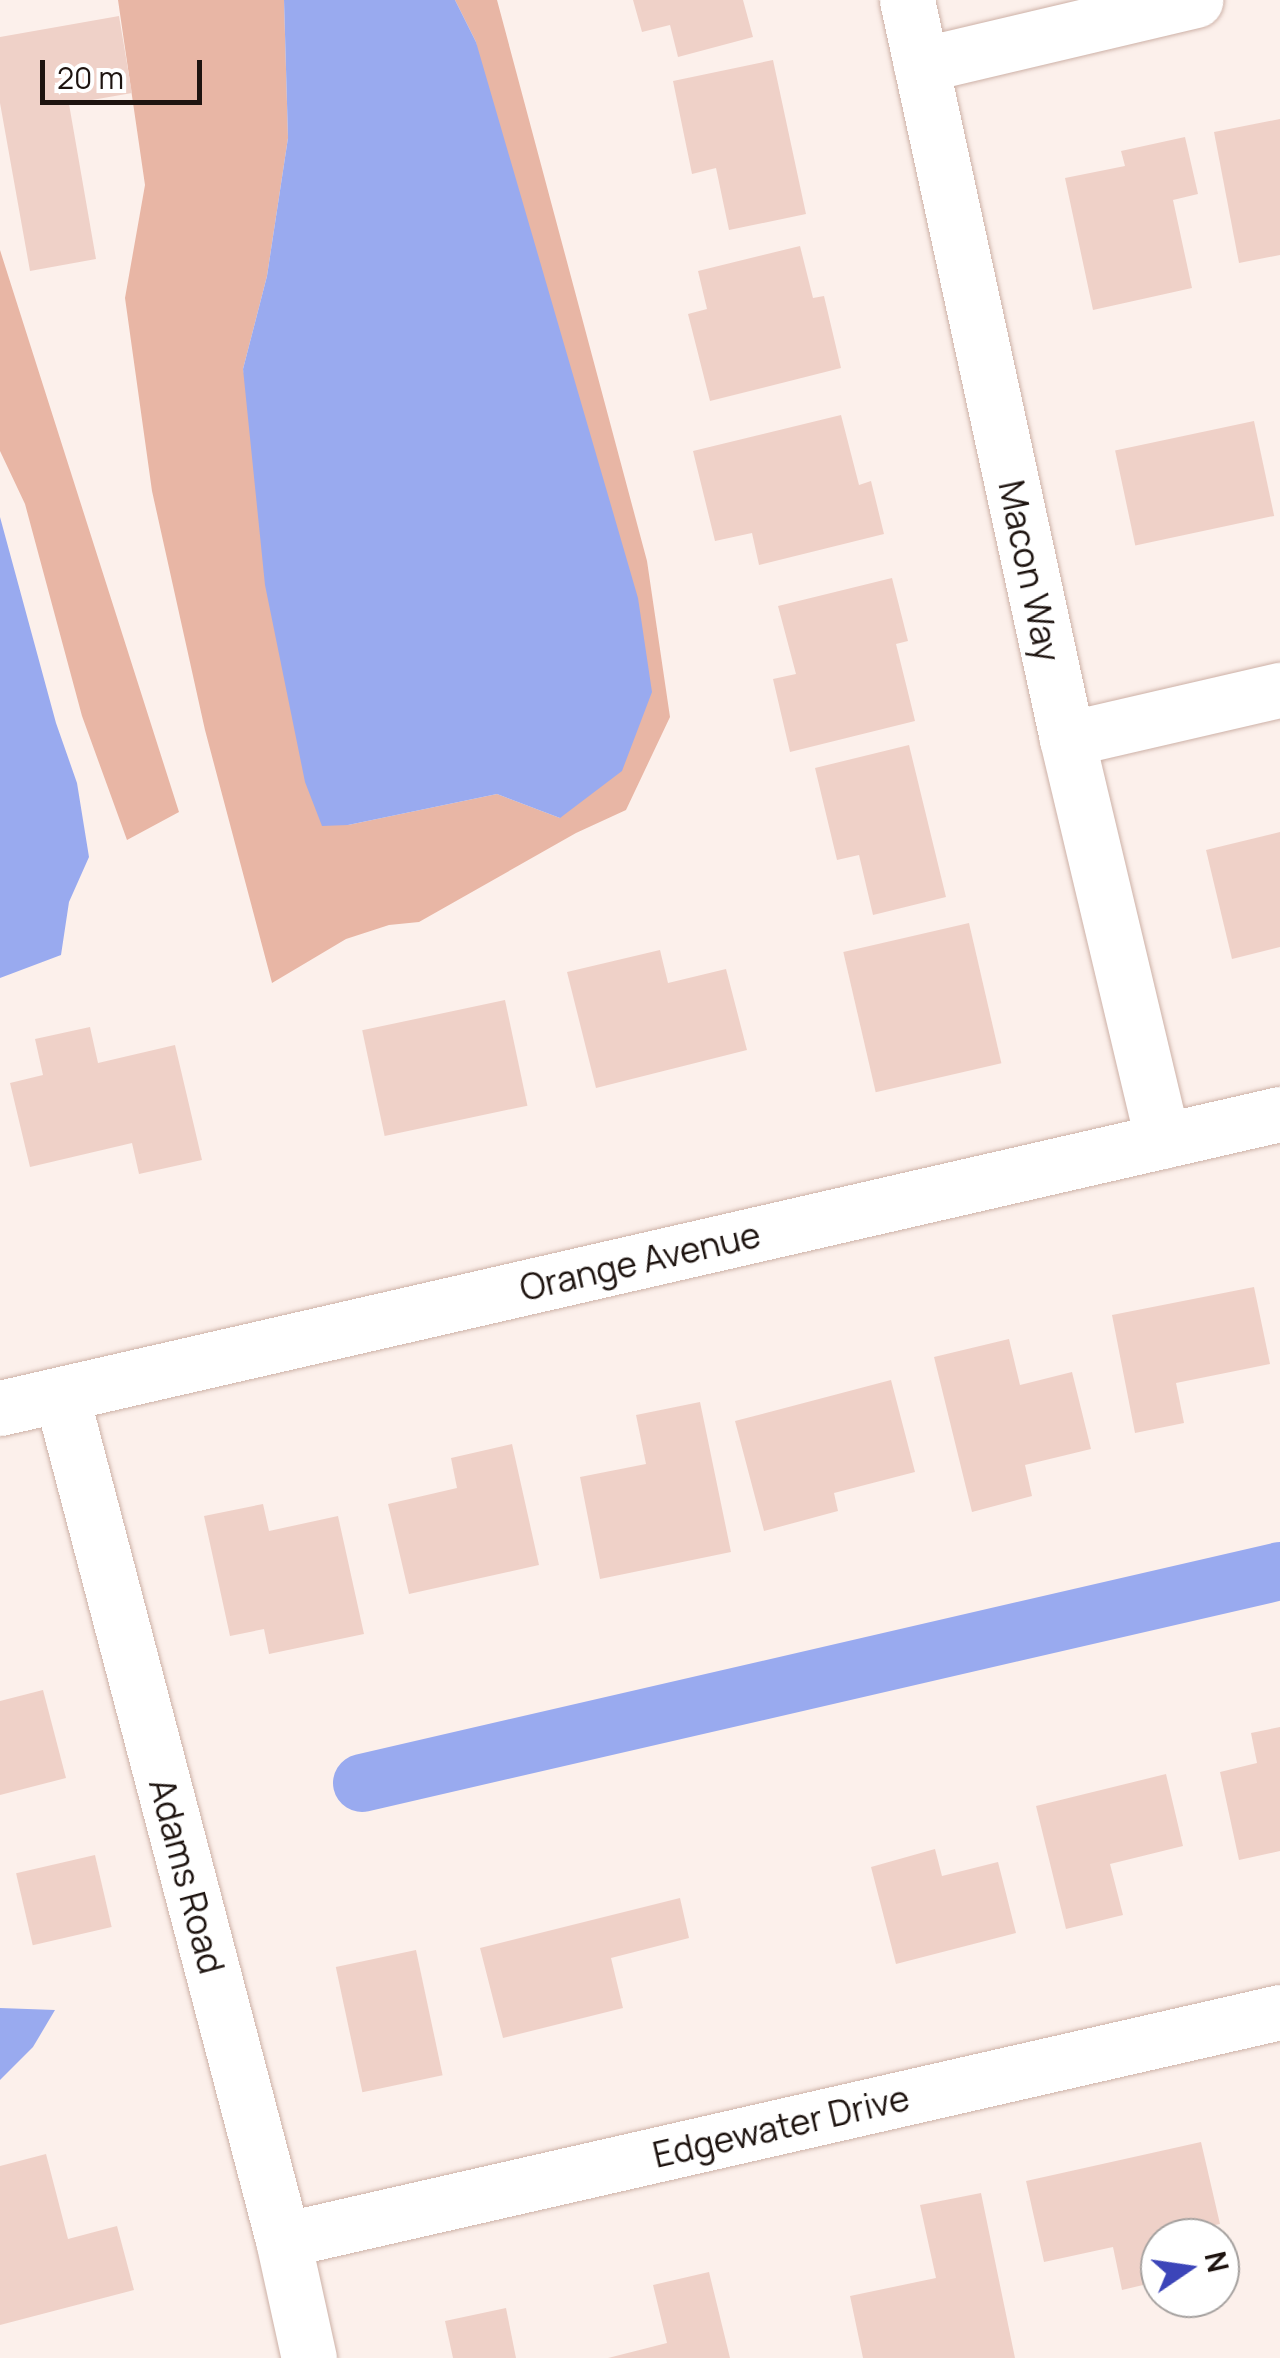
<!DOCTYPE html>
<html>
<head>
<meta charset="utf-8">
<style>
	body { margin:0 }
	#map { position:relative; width:1280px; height:2358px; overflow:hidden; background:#fcf0eb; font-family:Manrope,sans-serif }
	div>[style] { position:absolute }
	.green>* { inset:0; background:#e8b6a5 }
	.water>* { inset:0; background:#99aaef }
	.canal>* { height:58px; margin:-29px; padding:0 29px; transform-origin:29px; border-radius:29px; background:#99aaef }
	.building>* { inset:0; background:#efd1c8; transform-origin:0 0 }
	.roads { filter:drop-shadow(0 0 2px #cdb1a7) drop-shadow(0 0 2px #cdb1a7) }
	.minor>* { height:55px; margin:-27.5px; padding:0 27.5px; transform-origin:27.5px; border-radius:27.5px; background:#fff }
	span { translate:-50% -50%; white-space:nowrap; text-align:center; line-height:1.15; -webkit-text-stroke:8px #fff; paint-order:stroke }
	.street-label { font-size:35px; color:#1e1410 }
	.north { position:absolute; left:1140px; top:2218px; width:100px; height:100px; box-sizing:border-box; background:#fff; border:2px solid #a5a19f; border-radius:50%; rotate:77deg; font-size:28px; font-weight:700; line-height:40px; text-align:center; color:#1e1410 }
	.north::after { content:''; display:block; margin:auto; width:35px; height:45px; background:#3c45b9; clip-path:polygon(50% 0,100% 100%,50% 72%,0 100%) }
	.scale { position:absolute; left:40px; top:60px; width:162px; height:45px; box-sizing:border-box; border:5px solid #1e1410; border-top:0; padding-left:12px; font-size:30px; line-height:35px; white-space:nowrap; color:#1e1410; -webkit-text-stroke:8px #fff; paint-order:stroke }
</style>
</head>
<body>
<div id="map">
	<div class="green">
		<i style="clip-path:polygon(118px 0,284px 0,288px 138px,267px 276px,243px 369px,348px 825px,497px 794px,560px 818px,476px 42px,455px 0,497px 0,647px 561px,670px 717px,626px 810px,576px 833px,419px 922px,389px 925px,346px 939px,272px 983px,205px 730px,152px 491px,125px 298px,145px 185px)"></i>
		<i style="clip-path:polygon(0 250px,179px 812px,127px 840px,82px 716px,25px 504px,0 451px)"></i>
	</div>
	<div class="water">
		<i style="clip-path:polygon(284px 0,455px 0,476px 42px,638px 598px,652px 692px,622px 771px,560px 818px,497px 794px,348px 825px,322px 826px,305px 782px,265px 585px,243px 369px,267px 276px,288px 138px)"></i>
		<i style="clip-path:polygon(0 517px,56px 723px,77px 783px,89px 857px,69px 902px,61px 955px,0 978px)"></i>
		<i style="clip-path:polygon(0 2008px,55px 2010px,33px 2047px,0 2080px)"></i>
	</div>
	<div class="canal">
		<i style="left:362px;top:1783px;width:942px;rotate:-13deg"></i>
	</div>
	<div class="building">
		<i style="clip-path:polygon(633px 0,743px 0,753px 37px,678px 57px,670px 25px,642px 32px)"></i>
		<i style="clip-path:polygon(119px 16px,132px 93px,69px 104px,96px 259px,30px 271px,0 103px,0 37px)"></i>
		<i style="clip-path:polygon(773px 60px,806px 214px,729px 230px,716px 168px,692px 174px,673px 81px)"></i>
		<i style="clip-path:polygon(1280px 119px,1280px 255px,1239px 263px,1214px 132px)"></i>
		<i style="clip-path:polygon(1185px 137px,1198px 194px,1173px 200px,1192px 288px,1093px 310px,1065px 178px,1125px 166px,1121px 151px)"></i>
		<i style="clip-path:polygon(800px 246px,813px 298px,824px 296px,841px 368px,710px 401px,688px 314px,707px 309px,698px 271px)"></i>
		<i style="clip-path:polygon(841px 415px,859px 485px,871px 481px,884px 534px,759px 565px,752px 533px,715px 541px,693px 451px)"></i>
		<i style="left:1254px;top:421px;width:97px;height:142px;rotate:78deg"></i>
		<i style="clip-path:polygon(892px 578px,908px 641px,896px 644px,915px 721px,790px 752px,773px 679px,796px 674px,778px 606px)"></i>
		<i style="clip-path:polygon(909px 745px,946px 897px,873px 915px,859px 855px,837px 860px,815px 768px)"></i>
		<i style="clip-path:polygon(1280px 832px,1280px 947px,1232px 959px,1206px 850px)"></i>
		<i style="left:969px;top:923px;width:144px;height:129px;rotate:77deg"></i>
		<i style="clip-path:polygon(660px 950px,668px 983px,726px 969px,747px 1050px,596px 1088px,567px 972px)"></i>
		<i style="left:505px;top:1000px;width:108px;height:146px;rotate:78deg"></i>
		<i style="clip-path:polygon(90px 1027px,98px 1063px,175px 1045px,202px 1160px,139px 1174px,132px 1143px,30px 1167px,10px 1083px,43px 1075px,35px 1039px)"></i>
		<i style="clip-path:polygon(1254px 1287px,1270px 1364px,1176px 1383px,1184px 1423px,1135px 1433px,1112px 1315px)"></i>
		<i style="clip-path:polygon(1009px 1339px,1020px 1385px,1072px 1372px,1091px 1449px,1025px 1465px,1032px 1496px,972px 1512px,934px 1357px)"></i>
		<i style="clip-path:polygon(891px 1380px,915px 1472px,834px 1493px,838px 1511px,764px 1531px,735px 1421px)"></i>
		<i style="clip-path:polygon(700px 1402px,731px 1552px,600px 1579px,580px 1477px,646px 1464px,636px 1415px)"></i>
		<i style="clip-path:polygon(512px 1444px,539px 1565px,409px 1594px,388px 1504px,457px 1488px,451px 1458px)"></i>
		<i style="clip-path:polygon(263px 1504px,269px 1531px,338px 1516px,364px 1634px,269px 1654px,264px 1629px,230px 1636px,204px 1516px)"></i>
		<i style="clip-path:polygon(43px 1690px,66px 1778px,0 1795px,0 1701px)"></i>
		<i style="clip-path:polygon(1280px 1727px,1280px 1851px,1239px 1860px,1220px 1772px,1257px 1763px,1251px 1733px)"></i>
		<i style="clip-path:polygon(1166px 1774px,1183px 1846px,1110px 1864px,1123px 1915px,1066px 1929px,1036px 1806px)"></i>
		<i style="clip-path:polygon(935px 1849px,942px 1876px,998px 1862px,1016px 1933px,896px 1964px,871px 1867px)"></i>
		<i style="left:95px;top:1855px;width:74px;height:81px;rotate:77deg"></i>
		<i style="clip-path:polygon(680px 1898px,689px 1938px,611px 1958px,623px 2008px,503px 2038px,480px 1948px)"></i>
		<i style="left:416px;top:1950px;width:128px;height:82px;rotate:78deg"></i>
		<i style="clip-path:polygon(1201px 2142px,1220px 2224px,1182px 2232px,1183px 2238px,1160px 2238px,1160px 2281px,1122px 2290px,1113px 2247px,1044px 2262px,1026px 2181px)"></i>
		<i style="clip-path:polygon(46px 2154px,68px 2239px,117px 2226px,134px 2290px,0 2325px,0 2166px)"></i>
		<i style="clip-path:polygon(981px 2193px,1015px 2358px,863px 2358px,850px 2296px,936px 2278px,920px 2205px)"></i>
		<i style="clip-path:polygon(709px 2272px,730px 2358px,608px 2358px,667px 2343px,653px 2285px)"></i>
		<i style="clip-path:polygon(506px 2308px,516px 2358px,453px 2358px,445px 2321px)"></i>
	</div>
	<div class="roads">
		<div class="minor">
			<i style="left:907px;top:0;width:756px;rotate:77.78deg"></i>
			<i style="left:1067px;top:739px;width:413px;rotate:76.6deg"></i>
			<i style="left:921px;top:65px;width:282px;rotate:-13.3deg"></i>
			<i style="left:1067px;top:739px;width:219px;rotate:-13deg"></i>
			<i style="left:61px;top:1394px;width:875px;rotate:75.3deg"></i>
			<i style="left:283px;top:2240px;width:121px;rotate:77.6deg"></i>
			<i style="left:0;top:1408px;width:1313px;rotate:-12.94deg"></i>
			<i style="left:283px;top:2240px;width:1023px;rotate:-12.88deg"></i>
		</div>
	</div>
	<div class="street-label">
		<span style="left:1030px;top:571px;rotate:78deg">Macon Way</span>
		<span style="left:640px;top:1261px;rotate:-13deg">Orange Avenue</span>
		<span style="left:187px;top:1876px;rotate:75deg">Adams Road</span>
		<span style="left:781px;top:2126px;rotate:-13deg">Edgewater Drive</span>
	</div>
	<div class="north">N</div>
	<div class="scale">20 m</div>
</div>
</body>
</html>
